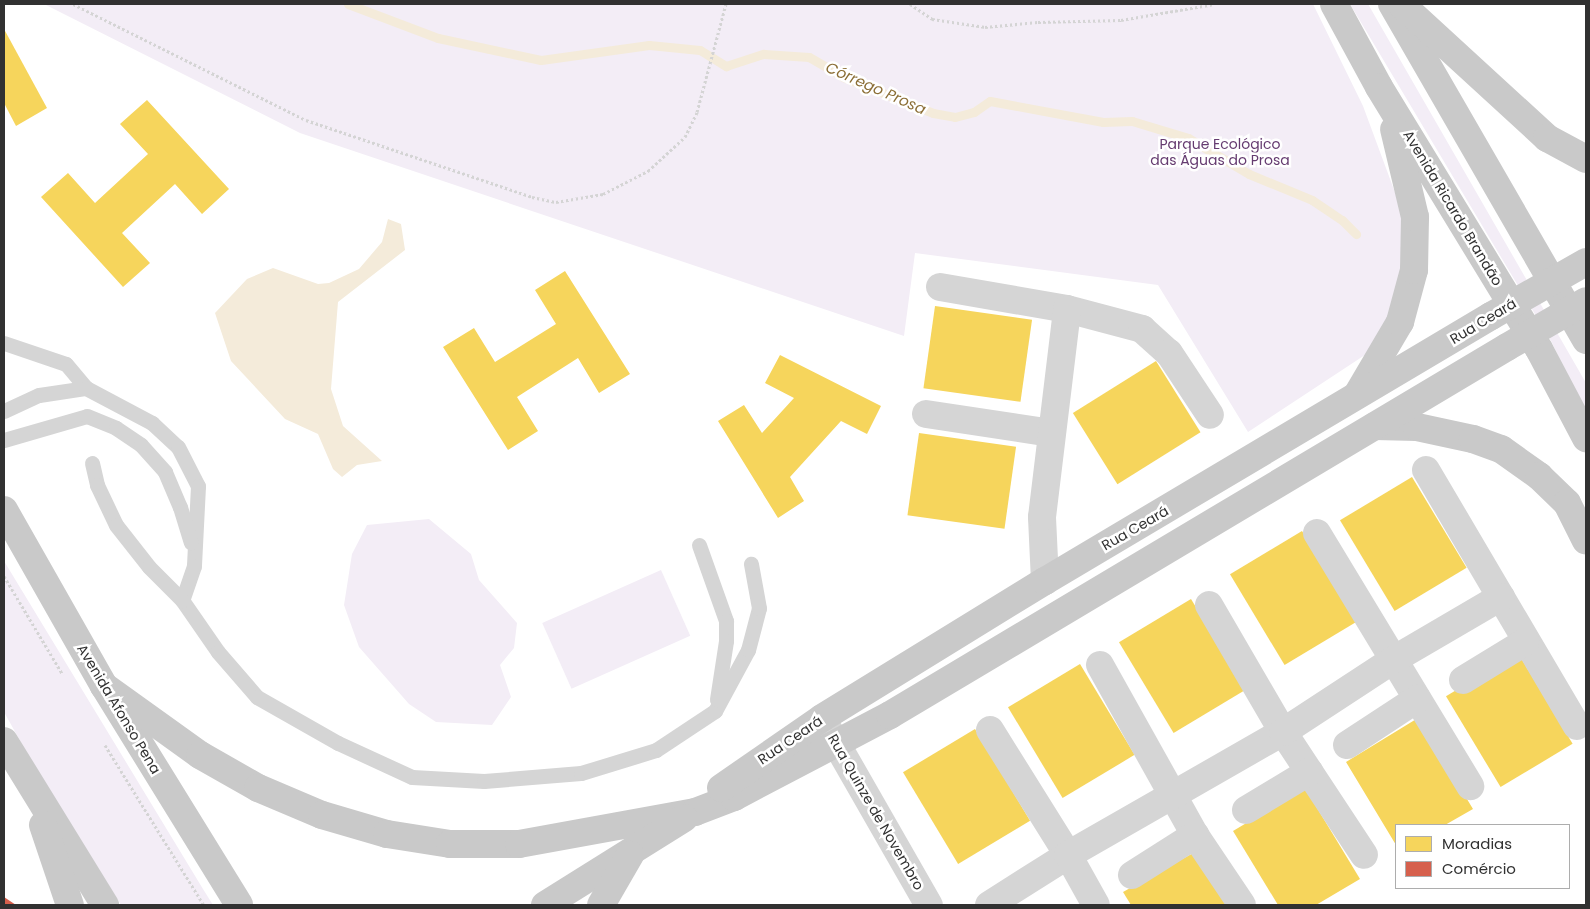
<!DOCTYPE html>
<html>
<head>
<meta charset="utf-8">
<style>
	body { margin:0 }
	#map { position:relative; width:1590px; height:909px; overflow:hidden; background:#fff; font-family:Poppins,sans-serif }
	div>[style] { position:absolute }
	.green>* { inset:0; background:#f3edf6; transform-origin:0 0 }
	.water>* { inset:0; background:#f4ebda }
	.homes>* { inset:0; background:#f6d55c; transform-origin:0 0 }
	.shops>* { inset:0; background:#d6604d }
	.stream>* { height:9px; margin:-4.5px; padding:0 4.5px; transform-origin:4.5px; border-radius:4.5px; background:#f4ebda }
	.path>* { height:3px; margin-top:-1.5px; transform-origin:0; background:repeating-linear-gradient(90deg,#d4d4d4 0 2.5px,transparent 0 5px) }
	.lane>* { height:15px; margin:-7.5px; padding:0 7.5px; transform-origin:7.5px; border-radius:7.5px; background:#d5d5d5 }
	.street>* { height:28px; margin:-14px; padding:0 14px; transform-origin:14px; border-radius:14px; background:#d5d5d5 }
	.primary>* { height:28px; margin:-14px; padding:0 14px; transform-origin:14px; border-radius:14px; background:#c9c9c9 }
	.primary-bridge>* { height:28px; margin:-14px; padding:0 14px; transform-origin:14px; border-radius:14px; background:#c9c9c9 }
	span { translate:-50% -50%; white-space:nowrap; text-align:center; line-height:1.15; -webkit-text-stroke:5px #fff; paint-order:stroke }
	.park-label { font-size:14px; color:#653b70 }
	.street-label { font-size:14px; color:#313131 }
	.water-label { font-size:15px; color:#8b6e35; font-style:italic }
	.frame { position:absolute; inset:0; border:5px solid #313131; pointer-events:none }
	.legend { position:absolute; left:1395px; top:824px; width:175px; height:65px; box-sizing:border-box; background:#fff; border:1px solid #adadad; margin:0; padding:6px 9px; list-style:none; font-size:15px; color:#313131 }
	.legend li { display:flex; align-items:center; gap:10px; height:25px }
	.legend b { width:25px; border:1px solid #adadad }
</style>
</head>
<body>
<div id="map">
	<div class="green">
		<i style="clip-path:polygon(44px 4px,1313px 4px,1363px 106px,1400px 206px,1408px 264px,1389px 326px,1371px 351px,1248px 432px,1158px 285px,915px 253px,904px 336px,300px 133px)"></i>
		<i style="clip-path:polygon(1350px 4px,1368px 4px,1586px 383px,1586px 412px,1551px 341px)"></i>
		<i style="clip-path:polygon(429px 519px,471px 554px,479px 580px,517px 623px,514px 648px,500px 665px,511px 697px,492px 725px,436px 722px,409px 704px,359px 647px,344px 605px,352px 554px,367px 525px)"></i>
		<i style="clip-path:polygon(4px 561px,203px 889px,213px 905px,121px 905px,28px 755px,4px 712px)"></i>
		<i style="left:661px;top:570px;width:72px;height:130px;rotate:66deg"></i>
	</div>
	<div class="water">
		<i style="clip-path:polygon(388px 219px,401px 224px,405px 250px,338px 302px,331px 389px,343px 426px,382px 461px,357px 465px,342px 477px,333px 469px,318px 434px,285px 419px,231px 361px,215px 313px,247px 279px,273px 268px,318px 284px,329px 283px,359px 269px,382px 242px)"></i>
	</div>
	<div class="homes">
		<i style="clip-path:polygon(4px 29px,47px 108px,16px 126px,4px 103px)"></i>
		<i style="clip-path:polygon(147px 100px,229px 189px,202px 214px,175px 184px,122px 233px,150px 263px,123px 287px,41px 197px,68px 173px,95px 203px,148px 154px,120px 124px)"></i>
		<i style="clip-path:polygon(565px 271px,630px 374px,599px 393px,578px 358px,517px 397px,538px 431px,508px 450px,443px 347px,474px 328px,495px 362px,556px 324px,535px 290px)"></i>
		<i style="left:935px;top:306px;width:98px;height:83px;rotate:8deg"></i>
		<i style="clip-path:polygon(780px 355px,881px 406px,867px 434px,841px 421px,790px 477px,804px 501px,778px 518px,718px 421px,744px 405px,762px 433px,794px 398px,765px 383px)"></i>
		<i style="left:1156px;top:361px;width:84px;height:98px;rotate:58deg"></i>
		<i style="left:919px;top:433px;width:98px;height:83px;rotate:8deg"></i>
		<i style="left:1412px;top:477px;width:106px;height:84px;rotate:59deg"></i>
		<i style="left:1302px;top:531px;width:106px;height:84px;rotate:59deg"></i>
		<i style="left:1191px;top:599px;width:106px;height:84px;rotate:59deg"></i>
		<i style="left:1518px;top:653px;width:106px;height:84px;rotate:59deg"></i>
		<i style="left:1080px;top:664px;width:106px;height:84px;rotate:59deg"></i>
		<i style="clip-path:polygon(1418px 718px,1473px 809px,1445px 825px,1396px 825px,1396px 845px,1346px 762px)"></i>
		<i style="left:975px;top:729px;width:107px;height:84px;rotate:59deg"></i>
		<i style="clip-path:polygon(1305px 788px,1360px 879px,1316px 905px,1278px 905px,1233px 831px)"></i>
		<i style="clip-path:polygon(1195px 852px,1228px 905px,1131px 905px,1123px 892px)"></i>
	</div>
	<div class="shops">
		<i style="clip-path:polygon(4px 897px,16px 905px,4px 905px)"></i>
	</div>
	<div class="stream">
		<i style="left:348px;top:4px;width:96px;rotate:20.7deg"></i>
		<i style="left:438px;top:38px;width:105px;rotate:12.1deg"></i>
		<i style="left:541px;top:60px;width:109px;rotate:-7.9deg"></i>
		<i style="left:649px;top:45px;width:51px;rotate:5.6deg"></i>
		<i style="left:700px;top:50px;width:31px;rotate:32deg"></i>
		<i style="left:726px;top:66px;width:40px;rotate:-18deg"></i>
		<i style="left:764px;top:54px;width:45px;rotate:3.8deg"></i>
		<i style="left:809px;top:57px;width:39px;rotate:30deg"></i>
		<i style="left:843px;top:77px;width:97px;rotate:21.8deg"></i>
		<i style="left:933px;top:113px;width:22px;rotate:10deg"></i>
		<i style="left:955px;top:117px;width:20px;rotate:-15deg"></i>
		<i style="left:974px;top:112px;width:19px;rotate:-35deg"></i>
		<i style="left:990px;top:101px;width:115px;rotate:10.5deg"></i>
		<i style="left:1103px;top:122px;width:29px;rotate:-2deg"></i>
		<i style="left:1132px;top:121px;width:59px;rotate:16.9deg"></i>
		<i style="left:1188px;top:138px;width:71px;rotate:30.5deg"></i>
		<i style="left:1249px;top:174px;width:68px;rotate:22.4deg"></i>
		<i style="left:1312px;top:200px;width:36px;rotate:34deg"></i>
		<i style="left:1342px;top:220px;width:20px;rotate:45deg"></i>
	</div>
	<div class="path">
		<i style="left:73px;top:4px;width:260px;rotate:26.5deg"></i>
		<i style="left:306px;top:120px;width:239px;rotate:18.8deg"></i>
		<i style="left:532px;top:197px;width:25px;rotate:12deg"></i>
		<i style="left:556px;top:202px;width:48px;rotate:-9.7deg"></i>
		<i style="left:603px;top:194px;width:51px;rotate:-27.1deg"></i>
		<i style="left:648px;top:171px;width:50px;rotate:-42.6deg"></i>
		<i style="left:685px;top:137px;width:28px;rotate:-64deg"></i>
		<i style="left:697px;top:112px;width:112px;rotate:-75deg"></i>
		<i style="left:910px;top:4px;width:27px;rotate:34deg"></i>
		<i style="left:932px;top:19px;width:54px;rotate:8.6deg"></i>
		<i style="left:985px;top:27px;width:53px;rotate:-5.4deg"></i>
		<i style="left:1038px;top:22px;width:83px;rotate:-1.4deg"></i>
		<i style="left:1121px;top:20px;width:95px;rotate:-9.7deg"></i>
		<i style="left:4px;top:576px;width:115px;rotate:59.2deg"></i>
		<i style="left:105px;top:745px;width:188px;rotate:58.3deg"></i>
	</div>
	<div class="lane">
		<i style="left:4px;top:343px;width:65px;rotate:18.7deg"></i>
		<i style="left:66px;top:364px;width:31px;rotate:50deg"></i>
		<i style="left:4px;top:411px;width:38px;rotate:-25deg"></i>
		<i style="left:39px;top:395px;width:48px;rotate:-8.5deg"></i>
		<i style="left:86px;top:388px;width:75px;rotate:27.9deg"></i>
		<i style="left:152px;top:423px;width:35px;rotate:43deg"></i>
		<i style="left:178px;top:447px;width:44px;rotate:62.9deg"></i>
		<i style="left:198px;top:486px;width:80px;rotate:92.9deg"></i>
		<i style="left:194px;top:566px;width:36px;rotate:109deg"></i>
		<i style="left:182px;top:600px;width:63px;rotate:55.3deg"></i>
		<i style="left:218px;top:652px;width:60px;rotate:49.1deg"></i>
		<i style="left:257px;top:697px;width:93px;rotate:29.6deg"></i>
		<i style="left:338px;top:743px;width:81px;rotate:24.7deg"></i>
		<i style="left:412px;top:777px;width:72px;rotate:3.2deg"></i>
		<i style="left:484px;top:781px;width:97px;rotate:-4.7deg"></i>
		<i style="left:581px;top:773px;width:78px;rotate:-17deg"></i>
		<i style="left:656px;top:750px;width:71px;rotate:-33.5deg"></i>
		<i style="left:715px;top:711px;width:69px;rotate:-61.6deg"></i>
		<i style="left:748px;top:650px;width:43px;rotate:-75.3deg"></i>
		<i style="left:759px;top:608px;width:45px;rotate:-100.3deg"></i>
		<i style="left:4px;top:440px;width:86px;rotate:-16.1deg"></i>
		<i style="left:87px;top:416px;width:31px;rotate:22deg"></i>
		<i style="left:116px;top:428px;width:30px;rotate:34deg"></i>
		<i style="left:141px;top:445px;width:36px;rotate:48deg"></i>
		<i style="left:165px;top:472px;width:38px;rotate:67deg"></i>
		<i style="left:180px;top:507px;width:37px;rotate:73deg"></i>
		<i style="left:92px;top:463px;width:23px;rotate:77deg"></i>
		<i style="left:97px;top:485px;width:44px;rotate:64.6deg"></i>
		<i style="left:116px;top:525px;width:53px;rotate:51.8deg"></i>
		<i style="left:149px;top:567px;width:47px;rotate:45deg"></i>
		<i style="left:699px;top:545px;width:81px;rotate:70.4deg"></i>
		<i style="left:726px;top:621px;width:20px;rotate:90deg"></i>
		<i style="left:726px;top:641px;width:59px;rotate:98.8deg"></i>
	</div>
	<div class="street">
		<i style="left:940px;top:287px;width:129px;rotate:9.8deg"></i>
		<i style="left:1067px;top:309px;width:78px;rotate:14.9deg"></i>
		<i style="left:1142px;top:329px;width:36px;rotate:42deg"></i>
		<i style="left:1169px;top:353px;width:74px;rotate:56.5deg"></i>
		<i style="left:926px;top:414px;width:126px;rotate:8.6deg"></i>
		<i style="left:1426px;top:470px;width:297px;rotate:59.5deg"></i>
		<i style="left:1317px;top:533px;width:296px;rotate:58.8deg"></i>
		<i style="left:1045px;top:581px;width:64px;rotate:-92.7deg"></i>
		<i style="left:1042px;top:517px;width:209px;rotate:-83.1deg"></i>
		<i style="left:1209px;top:605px;width:147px;rotate:59.8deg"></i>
		<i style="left:1283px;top:732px;width:147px;rotate:56.6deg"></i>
		<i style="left:1100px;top:665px;width:195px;rotate:60.8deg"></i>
		<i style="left:1195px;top:835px;width:84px;rotate:56.1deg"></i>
		<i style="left:1463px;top:680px;width:73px;rotate:-31.5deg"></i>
		<i style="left:824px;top:722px;width:211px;rotate:60.2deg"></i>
		<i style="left:990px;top:730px;width:147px;rotate:58deg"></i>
		<i style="left:1068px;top:855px;width:57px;rotate:60.8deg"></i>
		<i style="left:1347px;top:745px;width:84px;rotate:-33.3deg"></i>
		<i style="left:1246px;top:810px;width:74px;rotate:-31.1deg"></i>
		<i style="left:1132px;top:875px;width:75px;rotate:-32.4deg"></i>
		<i style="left:989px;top:905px;width:93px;rotate:-32.3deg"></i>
		<i style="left:1068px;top:855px;width:248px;rotate:-29.8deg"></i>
		<i style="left:1283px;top:732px;width:131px;rotate:-33.2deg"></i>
		<i style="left:1393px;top:660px;width:125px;rotate:-30.3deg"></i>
	</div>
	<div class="primary">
		<i style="left:1334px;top:4px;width:94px;rotate:61.5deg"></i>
		<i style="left:1379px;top:87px;width:307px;rotate:58.6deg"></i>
		<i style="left:1539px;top:349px;width:101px;rotate:62.2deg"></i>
		<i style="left:1392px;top:4px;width:388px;rotate:60deg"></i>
		<i style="left:1402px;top:5px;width:197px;rotate:42.5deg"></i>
		<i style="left:1547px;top:138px;width:44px;rotate:28.3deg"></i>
		<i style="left:1357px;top:395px;width:85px;rotate:-59.5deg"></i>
		<i style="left:1400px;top:322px;width:54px;rotate:-74.9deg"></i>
		<i style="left:1414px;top:270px;width:53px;rotate:-88.9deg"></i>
		<i style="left:1415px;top:217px;width:90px;rotate:-103.4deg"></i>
		<i style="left:1375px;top:426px;width:42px;rotate:1.4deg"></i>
		<i style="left:1417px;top:427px;width:57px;rotate:12.1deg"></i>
		<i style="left:1473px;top:439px;width:30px;rotate:20deg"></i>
		<i style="left:1501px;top:449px;width:47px;rotate:35.4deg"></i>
		<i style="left:1539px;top:476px;width:39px;rotate:44deg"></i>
		<i style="left:1567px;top:503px;width:42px;rotate:63.4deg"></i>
		<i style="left:4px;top:510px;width:202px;rotate:60.4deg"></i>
		<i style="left:104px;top:686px;width:257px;rotate:58.3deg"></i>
		<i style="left:104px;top:686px;width:118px;rotate:35.7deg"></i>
		<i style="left:200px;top:755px;width:67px;rotate:29.6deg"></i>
		<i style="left:258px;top:788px;width:69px;rotate:22.9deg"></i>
		<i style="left:322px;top:815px;width:68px;rotate:16.3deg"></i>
		<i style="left:387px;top:834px;width:64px;rotate:9deg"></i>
		<i style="left:450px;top:844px;width:69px"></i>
		<i style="left:519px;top:844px;width:179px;rotate:-10.3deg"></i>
		<i style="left:695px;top:812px;width:42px;rotate:-21deg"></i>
		<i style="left:734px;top:797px;width:176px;rotate:-27.7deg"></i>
		<i style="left:890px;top:715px;width:718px;rotate:-30.81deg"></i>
		<i style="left:4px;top:741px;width:193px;rotate:58.4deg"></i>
		<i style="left:721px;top:788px;width:123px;rotate:-34.7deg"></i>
		<i style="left:822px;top:718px;width:262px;rotate:-31.6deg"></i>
		<i style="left:1045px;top:581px;width:519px;rotate:-30.72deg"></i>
		<i style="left:43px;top:825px;width:84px;rotate:71.4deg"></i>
		<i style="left:545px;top:905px;width:164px;rotate:-32deg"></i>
		<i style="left:601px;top:905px;width:58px;rotate:-59.9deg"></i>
	</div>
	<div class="primary-bridge">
		<i style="left:1491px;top:316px;width:109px;rotate:-29.6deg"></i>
		<i style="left:1507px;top:347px;width:91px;rotate:-30.2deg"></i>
	</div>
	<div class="park-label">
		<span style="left:1220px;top:152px">Parque Ecológico<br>das Águas do Prosa</span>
	</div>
	<div class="street-label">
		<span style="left:1453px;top:208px;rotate:59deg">Avenida Ricardo Brandão</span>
		<span style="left:1483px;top:321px;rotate:-31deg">Rua Ceará</span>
		<span style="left:1135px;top:528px;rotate:-30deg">Rua Ceará</span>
		<span style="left:119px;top:709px;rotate:59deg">Avenida Afonso Pena</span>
		<span style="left:790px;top:740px;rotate:-34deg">Rua Ceará</span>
		<span style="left:876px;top:812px;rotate:60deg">Rua Quinze de Novembro</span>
	</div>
	<div class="water-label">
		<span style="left:876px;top:88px;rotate:24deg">Córrego Prosa</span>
	</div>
	<div class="frame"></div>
	<ul class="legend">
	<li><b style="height:14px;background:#f6d55c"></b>Moradias</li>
	<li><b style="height:14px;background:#d6604d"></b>Comércio</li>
	</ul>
</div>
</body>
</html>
